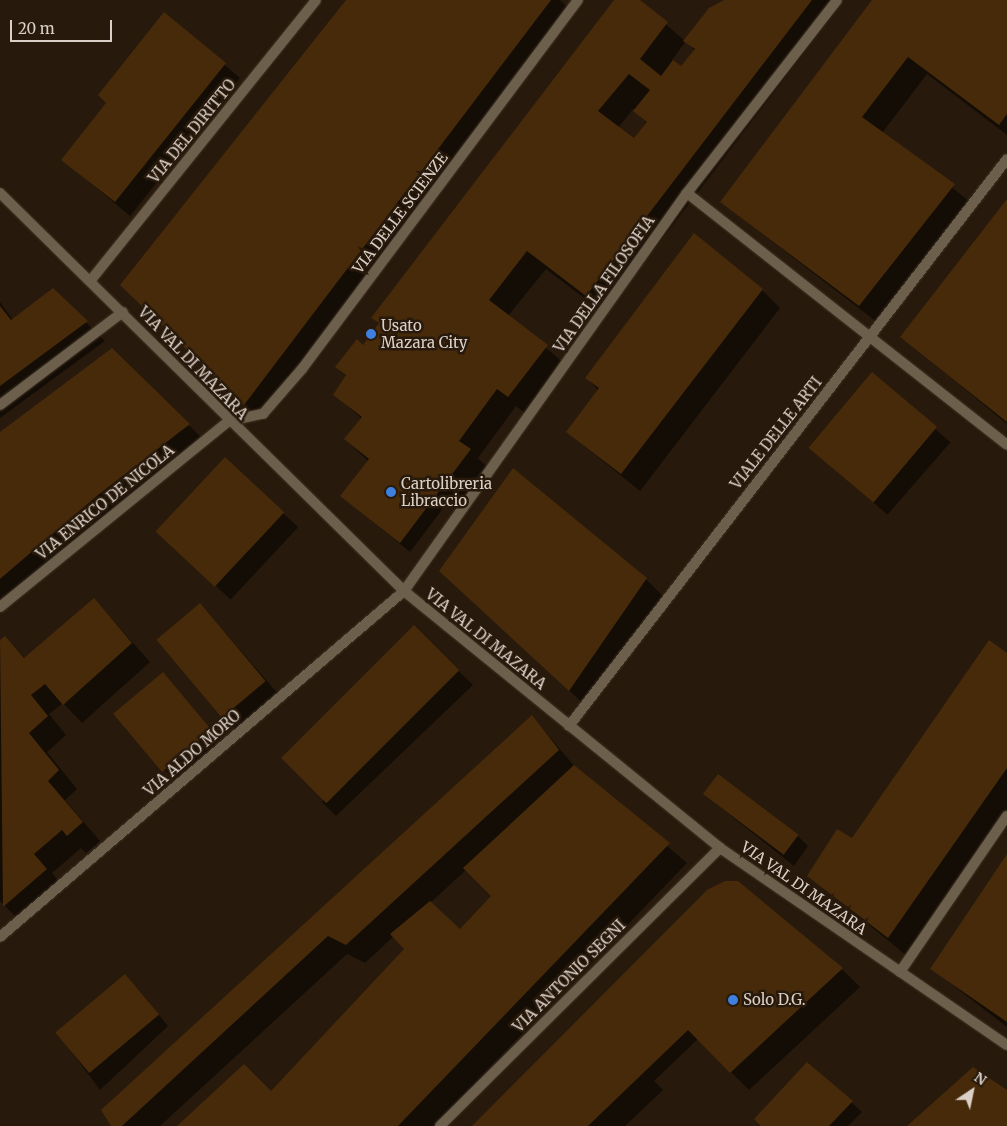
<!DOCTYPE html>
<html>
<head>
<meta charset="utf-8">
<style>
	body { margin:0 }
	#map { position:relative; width:1007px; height:1126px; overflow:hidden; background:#27190b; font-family:Merriweather,serif }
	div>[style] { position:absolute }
	.shadow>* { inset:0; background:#0007; transform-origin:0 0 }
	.building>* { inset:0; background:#472a0a; transform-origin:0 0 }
	.roads { filter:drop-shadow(0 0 1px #403325) drop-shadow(0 0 1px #403325) }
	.minor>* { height:10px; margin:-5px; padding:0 5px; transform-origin:5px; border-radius:5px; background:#6c5f4b }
	.tertiary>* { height:10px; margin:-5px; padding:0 5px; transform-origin:5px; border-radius:5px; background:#6c5f4b }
	.dots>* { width:14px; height:14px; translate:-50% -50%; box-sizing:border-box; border:2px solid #27190b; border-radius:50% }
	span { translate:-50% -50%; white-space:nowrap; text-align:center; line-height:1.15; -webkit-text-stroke:5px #27190b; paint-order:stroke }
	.street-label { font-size:15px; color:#dbd0c7 }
	.poi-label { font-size:15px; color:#dbd0c7 }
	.left { translate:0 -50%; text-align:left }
	.north { position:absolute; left:947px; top:1066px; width:50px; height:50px; -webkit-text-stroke:4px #27190b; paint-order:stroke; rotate:34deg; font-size:14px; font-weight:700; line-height:20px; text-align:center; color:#dbd0c7 }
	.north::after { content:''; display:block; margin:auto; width:18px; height:22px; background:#dbd0c7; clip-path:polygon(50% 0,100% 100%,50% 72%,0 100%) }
	.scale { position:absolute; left:10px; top:20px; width:102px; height:22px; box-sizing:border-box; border:2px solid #dbd0c7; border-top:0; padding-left:6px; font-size:15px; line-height:18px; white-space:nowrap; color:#dbd0c7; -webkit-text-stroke:4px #27190b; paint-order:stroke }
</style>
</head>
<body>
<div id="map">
	<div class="shadow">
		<i style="clip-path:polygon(348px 0,560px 0,573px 13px,263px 422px,140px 303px)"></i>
		<i style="clip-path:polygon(evenodd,616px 0,638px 0,685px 41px,727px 0,834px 0,840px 6px,605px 314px,546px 269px,508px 316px,565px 364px,527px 415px,516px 406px,478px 458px,488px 468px,460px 506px,450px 499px,410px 552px,342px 496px,369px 462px,345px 439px,362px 419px,335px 395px,347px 377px,337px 367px,363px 346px,379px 324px,373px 317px,616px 0,686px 41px,695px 51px,681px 68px,672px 60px,686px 41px,616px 0,633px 109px,647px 123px,634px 140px,618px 128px,633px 109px)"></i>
		<i style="clip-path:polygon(874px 0,1007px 0,1007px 135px,927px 74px,882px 133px,973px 204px,878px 323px,721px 202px)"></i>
		<i style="clip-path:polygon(164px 14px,240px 78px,130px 216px,63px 160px,107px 103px)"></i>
		<i style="clip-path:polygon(1007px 201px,1007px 424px,902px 337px)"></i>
		<i style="clip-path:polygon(53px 290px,105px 341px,0 418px,0 302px,13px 320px)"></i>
		<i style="clip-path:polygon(762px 290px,780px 308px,640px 491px,567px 432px,599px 391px,587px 378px)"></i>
		<i style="clip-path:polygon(112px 349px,207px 443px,116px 513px,0 613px,0 434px)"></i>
		<i style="left:872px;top:374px;width:104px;height:96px;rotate:41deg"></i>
		<i style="left:225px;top:459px;width:100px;height:99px;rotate:43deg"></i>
		<i style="clip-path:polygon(440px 571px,646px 579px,664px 597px,588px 708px)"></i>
		<i style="clip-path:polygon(94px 599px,150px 662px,82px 723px,63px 703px,49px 714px,66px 735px,47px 752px,77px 789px,65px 800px,100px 841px,86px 853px,81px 848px,52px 873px,64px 888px,23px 924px,0 901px,0 641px,5px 637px,25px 658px)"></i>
		<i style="left:200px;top:604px;width:121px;height:55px;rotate:49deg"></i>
		<i style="clip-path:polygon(414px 627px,473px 685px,336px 816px,322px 802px)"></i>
		<i style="clip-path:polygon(1007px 654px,1007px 812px,907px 956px,809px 876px,853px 840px)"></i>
		<i style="clip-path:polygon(172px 683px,220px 740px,174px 780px,115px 713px)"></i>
		<i style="clip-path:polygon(evenodd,532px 717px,577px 769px,687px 863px,434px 1126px,179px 1126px,271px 1093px,406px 949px,394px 936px,365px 963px,347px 954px,160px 1126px,113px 1126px,532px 717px,466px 870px,493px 896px,461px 931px,430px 903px,466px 870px)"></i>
		<i style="clip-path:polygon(705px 795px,798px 836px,808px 846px,794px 866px)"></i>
		<i style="clip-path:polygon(1007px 856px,1007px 1027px,932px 969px)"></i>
		<i style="clip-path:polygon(842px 969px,860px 987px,749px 1090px,698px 1039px,654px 1081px,663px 1090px,625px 1126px,474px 1126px,591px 1013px)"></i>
		<i style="clip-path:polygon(135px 986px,168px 1026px,100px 1090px,60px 1036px)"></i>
		<i style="clip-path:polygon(808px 1063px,862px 1112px,848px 1126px,762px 1126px)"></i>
	</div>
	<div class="building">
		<i style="clip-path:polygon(346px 0,551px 0,244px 405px,120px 285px)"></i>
		<i style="clip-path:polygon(evenodd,614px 0,640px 0,668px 22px,640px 59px,661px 76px,673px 60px,681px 66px,695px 49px,683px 41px,709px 8px,724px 0,812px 0,586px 296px,527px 251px,489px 300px,548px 345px,508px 397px,497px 389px,459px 441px,471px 449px,400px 543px,340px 496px,369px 459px,344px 439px,362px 417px,333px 395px,346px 375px,335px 367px,357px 339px,363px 345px,379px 323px,371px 318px,614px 0,629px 74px,650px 90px,633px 111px,647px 122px,634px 138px,598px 111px,629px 74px)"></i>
		<i style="clip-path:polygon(872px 0,1007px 0,1007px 114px,999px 125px,908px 57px,862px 117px,955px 184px,859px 306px,720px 202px)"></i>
		<i style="clip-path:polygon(164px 12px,226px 63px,115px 202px,61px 160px,106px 103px,98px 95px)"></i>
		<i style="clip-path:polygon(1007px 199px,1007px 422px,900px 337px)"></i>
		<i style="clip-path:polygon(694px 233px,763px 289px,621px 474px,566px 432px,599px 388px,585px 378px)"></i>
		<i style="clip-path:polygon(53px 288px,88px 321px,0 386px,0 306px,11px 320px)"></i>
		<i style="clip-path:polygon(112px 348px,190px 424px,98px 495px,0 579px,0 432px)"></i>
		<i style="left:872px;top:372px;width:85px;height:99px;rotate:40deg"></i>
		<i style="left:225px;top:457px;width:81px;height:102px;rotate:43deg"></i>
		<i style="clip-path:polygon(513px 468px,647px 578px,569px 691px,439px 571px)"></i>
		<i style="clip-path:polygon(94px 598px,132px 643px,63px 705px,45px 684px,31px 695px,48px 716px,29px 733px,59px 770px,48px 781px,83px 822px,67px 836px,62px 830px,34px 854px,47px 869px,3px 907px,0 640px,5px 636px,24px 658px)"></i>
		<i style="left:200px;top:603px;width:102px;height:57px;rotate:50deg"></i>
		<i style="left:414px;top:625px;width:64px;height:188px;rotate:45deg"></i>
		<i style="clip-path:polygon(989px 640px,1007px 653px,1007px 768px,888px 938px,807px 876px,837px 829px,852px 838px)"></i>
		<i style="left:163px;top:672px;width:76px;height:65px;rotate:50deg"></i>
		<i style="clip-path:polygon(532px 715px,559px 750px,346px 945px,328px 936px,122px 1126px,111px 1126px,101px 1110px)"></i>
		<i style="clip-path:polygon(574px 765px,670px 843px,398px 1126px,177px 1126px,244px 1064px,271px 1091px,404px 949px,390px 934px,430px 901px,460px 929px,491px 896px,463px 868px)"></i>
		<i style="left:718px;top:774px;width:101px;height:25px;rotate:37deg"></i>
		<i style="clip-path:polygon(1007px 854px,1007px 1022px,930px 969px)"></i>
		<i style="clip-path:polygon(725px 881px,738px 881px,843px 968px,730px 1073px,688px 1030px,588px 1126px,472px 1126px,707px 890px)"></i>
		<i style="left:125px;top:974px;width:53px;height:91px;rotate:50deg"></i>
		<i style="clip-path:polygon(807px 1062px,853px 1101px,829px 1126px,761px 1126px,754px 1119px)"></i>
		<i style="clip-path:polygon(973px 1067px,1007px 1090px,1007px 1126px,907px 1126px)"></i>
	</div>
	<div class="roads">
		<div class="minor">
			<i style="left:687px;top:193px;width:407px;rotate:38.2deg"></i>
			<i style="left:91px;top:280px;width:359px;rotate:-51.2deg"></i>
			<i style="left:0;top:405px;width:154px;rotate:-37.1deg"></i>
			<i style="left:0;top:607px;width:295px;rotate:-39.1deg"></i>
			<i style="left:229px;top:421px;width:35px;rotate:-12deg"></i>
			<i style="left:263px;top:414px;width:60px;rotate:-49.1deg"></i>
			<i style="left:302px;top:369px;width:461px;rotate:-53.2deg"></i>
			<i style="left:569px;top:726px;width:716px;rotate:-52.31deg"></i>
			<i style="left:0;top:937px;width:532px;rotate:-40.58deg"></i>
			<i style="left:404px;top:591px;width:488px;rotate:-54.6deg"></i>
			<i style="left:687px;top:193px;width:244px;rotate:-52.1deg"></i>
			<i style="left:900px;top:972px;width:189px;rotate:-55.6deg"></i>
			<i style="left:440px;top:1126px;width:395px;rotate:-44.8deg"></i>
		</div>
		<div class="tertiary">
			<i style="left:0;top:193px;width:567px;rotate:44.57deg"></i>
			<i style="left:404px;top:591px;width:407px;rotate:39.1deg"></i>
			<i style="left:720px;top:848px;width:348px;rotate:34.5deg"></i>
		</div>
	</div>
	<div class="dots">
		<i style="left:371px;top:334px;background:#3f7fe0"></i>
		<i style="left:391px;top:492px;background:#3f7fe0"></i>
		<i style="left:733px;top:1000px;background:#3f7fe0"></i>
	</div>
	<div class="street-label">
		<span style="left:192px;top:131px;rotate:-51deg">VIA DEL DIRITTO</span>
		<span style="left:400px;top:213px;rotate:-53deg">VIA DELLE SCIENZE</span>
		<span style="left:604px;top:284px;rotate:-55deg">VIA DELLA FILOSOFIA</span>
		<span style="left:193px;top:363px;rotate:46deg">VIA VAL DI MAZARA</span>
		<span style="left:776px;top:433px;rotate:-52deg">VIALE DELLE ARTI</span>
		<span style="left:105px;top:502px;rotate:-39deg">VIA ENRICO DE NICOLA</span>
		<span style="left:486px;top:639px;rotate:39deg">VIA VAL DI MAZARA</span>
		<span style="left:192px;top:753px;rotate:-41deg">VIA ALDO MORO</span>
		<span style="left:804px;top:888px;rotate:35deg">VIA VAL DI MAZARA</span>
		<span style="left:569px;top:976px;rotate:-45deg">VIA ANTONIO SEGNI</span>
	</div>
	<div class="poi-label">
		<span class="left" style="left:381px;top:334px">Usato<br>Mazara City</span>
		<span class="left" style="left:401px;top:492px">Cartolibreria<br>Libraccio</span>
		<span class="left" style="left:743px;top:1000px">Solo D.G.</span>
	</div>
	<div class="north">N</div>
	<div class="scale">20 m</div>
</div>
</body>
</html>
